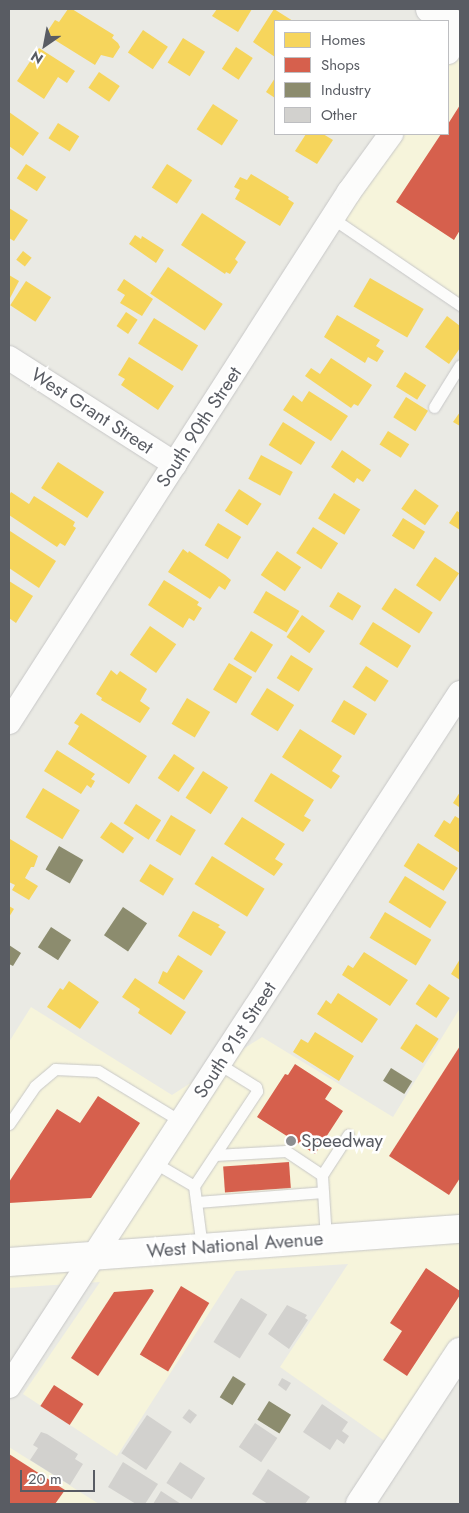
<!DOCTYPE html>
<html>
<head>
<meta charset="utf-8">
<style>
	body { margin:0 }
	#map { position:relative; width:469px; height:1513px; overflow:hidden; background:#eaeae4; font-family:Jost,sans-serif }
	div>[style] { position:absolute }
	.commercial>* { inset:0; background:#f6f4db }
	.homes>* { inset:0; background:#f6d55c; transform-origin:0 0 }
	.shops>* { inset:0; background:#d6604d; transform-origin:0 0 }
	.industry>* { inset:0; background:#8c8c6e; transform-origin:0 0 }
	.building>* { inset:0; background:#d2d1ce; transform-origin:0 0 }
	.roads { filter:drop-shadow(0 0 1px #c7c7c7) drop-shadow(0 0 1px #c7c7c7) }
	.lane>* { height:11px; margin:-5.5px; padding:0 5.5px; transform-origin:5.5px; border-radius:5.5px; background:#fcfcfb }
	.street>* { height:24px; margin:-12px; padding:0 12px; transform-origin:12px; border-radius:12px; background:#fcfcfb }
	.secondary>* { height:28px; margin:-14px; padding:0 14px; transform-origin:14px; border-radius:14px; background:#fcfcfb }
	.dots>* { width:14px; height:14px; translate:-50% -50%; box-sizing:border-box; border:2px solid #fff; border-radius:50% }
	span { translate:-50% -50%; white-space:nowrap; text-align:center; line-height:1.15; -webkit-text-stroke:5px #fff; paint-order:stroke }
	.street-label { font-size:19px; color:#595c63 }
	.poi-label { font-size:19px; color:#595c63 }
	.left { translate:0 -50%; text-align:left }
	.frame { position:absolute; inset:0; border:10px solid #595c63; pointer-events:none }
	.legend { position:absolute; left:274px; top:20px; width:175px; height:115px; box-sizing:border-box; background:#fff; border:1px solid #bdbec1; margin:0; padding:6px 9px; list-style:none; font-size:15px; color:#595c63 }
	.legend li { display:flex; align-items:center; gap:10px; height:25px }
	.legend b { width:25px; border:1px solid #bdbec1 }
	.north { position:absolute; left:20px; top:20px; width:50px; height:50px; -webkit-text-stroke:4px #fff; paint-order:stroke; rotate:213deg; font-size:14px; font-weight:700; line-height:20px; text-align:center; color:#595c63 }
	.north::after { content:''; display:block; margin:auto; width:18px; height:22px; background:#595c63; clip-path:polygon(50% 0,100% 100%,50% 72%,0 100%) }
	.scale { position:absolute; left:20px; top:1470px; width:75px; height:22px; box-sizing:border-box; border:2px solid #595c63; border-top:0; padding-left:6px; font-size:15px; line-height:18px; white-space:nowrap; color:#595c63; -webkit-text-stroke:4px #fff; paint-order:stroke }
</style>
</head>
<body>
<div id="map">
	<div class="commercial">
		<i style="clip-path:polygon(460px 32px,460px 305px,332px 218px,391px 134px,448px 134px,448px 52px)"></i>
		<i style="clip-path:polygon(31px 1007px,172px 1095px,262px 1037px,393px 1117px,460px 1008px,460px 1352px,396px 1449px,280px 1367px,348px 1264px,236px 1271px,117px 1456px,23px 1394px,100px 1282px,9px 1288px,9px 1042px)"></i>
		<i style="clip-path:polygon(9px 1447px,99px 1504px,9px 1504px)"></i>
	</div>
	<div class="homes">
		<i style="clip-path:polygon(68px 9px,72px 9px,114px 35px,112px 38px,118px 43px,120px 47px,113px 58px,101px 55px,95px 65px,50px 37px,51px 35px,47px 32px,55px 20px,59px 22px)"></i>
		<i style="clip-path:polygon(217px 9px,252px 9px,238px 32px,212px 16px)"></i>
		<i style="clip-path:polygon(274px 9px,293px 21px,275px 21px,275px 57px,253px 42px)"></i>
		<i style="left:143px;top:30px;width:30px;height:27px;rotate:34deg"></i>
		<i style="left:183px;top:38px;width:26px;height:29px;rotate:32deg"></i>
		<i style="left:236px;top:47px;width:20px;height:26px;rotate:33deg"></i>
		<i style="clip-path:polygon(39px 48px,75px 71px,67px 83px,58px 77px,44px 99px,17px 81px)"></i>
		<i style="left:99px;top:72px;width:25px;height:19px;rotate:34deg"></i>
		<i style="clip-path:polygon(275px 78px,275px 98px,266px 92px)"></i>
		<i style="left:213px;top:104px;width:30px;height:30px;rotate:33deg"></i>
		<i style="clip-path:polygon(9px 112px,39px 133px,23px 156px,9px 146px)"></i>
		<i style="left:58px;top:123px;width:25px;height:18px;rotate:32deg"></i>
		<i style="clip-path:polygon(306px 134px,323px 134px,333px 140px,317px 164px,295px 151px)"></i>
		<i style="left:26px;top:164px;width:24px;height:17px;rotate:33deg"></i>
		<i style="left:167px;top:164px;width:30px;height:28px;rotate:33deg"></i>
		<i style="clip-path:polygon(251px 174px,289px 197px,288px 199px,294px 203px,280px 226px,235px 199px,240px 190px,234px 187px,240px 177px,247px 180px)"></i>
		<i style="clip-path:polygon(9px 208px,28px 220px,14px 241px,9px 238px)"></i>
		<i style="clip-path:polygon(202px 213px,246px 242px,235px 259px,238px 262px,230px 274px,226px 272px,225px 274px,181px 245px)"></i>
		<i style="clip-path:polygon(135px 235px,141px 239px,142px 236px,164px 250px,156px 263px,129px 244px)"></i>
		<i style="left:23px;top:251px;width:11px;height:11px;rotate:38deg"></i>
		<i style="left:168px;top:267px;width:66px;height:32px;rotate:34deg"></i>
		<i style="clip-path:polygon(9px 275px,19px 281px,9px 300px)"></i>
		<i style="left:370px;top:278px;width:62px;height:33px;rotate:30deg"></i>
		<i style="clip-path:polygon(124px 279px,153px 299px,142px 316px,120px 303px,125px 295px,117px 290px)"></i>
		<i style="left:26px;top:281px;width:30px;height:29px;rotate:33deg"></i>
		<i style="left:126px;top:312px;width:14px;height:17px;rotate:34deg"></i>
		<i style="clip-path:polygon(337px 315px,380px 340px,376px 346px,384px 351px,377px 362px,368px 357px,365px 363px,324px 337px)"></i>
		<i style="clip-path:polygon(447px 316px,460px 326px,460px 348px,449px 364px,425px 347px)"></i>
		<i style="left:154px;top:318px;width:52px;height:30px;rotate:32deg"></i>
		<i style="clip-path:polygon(129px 357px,174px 386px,158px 410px,121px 385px,125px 379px,118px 375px)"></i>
		<i style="clip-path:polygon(331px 358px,372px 385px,358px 406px,354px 404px,351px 408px,305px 376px,311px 368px,320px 374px)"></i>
		<i style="left:405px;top:372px;width:25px;height:17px;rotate:32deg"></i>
		<i style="clip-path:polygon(309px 391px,348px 416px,331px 441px,283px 410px,293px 395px,302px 402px)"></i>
		<i style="left:406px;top:397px;width:26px;height:24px;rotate:32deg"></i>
		<i style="clip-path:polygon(460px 412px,460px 426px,453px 422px)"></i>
		<i style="left:283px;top:422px;width:38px;height:27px;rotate:32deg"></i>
		<i style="left:388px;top:431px;width:25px;height:16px;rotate:32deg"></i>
		<i style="clip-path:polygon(342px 450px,371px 470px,363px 482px,357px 478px,354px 483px,331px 467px)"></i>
		<i style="left:261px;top:455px;width:36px;height:27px;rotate:28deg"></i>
		<i style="left:58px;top:462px;width:55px;height:31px;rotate:33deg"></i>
		<i style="left:239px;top:489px;width:27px;height:26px;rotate:33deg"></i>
		<i style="left:415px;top:489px;width:29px;height:24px;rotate:35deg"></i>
		<i style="clip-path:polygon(11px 492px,29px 504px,34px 496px,75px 522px,73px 526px,76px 528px,65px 546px,60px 543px,57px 547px,9px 515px,9px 496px)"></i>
		<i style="left:334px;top:493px;width:31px;height:30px;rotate:32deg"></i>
		<i style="clip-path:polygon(457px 511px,460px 513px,460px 530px,449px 523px)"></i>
		<i style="left:403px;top:518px;width:26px;height:21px;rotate:32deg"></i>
		<i style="left:218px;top:523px;width:27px;height:26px;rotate:31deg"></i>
		<i style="left:313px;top:527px;width:30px;height:31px;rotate:33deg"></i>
		<i style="clip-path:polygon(10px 531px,56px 561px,39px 588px,9px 568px)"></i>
		<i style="clip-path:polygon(183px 549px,188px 553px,189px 551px,225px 575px,231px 580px,225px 590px,219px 586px,210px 599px,168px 572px)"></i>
		<i style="left:277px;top:551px;width:29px;height:29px;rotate:34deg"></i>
		<i style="left:435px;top:557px;width:29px;height:34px;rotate:34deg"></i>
		<i style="clip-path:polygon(164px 580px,199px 602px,197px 605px,202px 608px,194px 621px,189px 618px,183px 628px,148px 605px)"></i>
		<i style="clip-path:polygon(9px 581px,33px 596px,16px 623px,9px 618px)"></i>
		<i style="left:395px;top:588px;width:45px;height:25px;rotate:33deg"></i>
		<i style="left:266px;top:591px;width:39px;height:25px;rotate:31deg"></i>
		<i style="left:338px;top:592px;width:27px;height:17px;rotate:31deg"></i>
		<i style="left:302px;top:615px;width:28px;height:27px;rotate:35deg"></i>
		<i style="left:373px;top:622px;width:45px;height:26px;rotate:32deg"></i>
		<i style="left:150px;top:626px;width:32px;height:35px;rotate:35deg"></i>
		<i style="left:251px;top:631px;width:26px;height:33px;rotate:32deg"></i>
		<i style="left:291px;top:655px;width:26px;height:27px;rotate:32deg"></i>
		<i style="left:229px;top:663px;width:27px;height:31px;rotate:31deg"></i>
		<i style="left:366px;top:666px;width:27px;height:25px;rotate:33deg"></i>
		<i style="clip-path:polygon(111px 670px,117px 675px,120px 671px,147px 689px,140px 701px,150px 708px,140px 723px,101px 700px,102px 698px,96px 694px)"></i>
		<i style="left:267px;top:688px;width:32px;height:31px;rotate:32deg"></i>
		<i style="left:187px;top:698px;width:27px;height:30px;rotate:31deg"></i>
		<i style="left:344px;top:700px;width:27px;height:25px;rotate:31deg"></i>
		<i style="clip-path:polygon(81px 713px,147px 756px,129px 784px,68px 744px,79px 726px,74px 723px)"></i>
		<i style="clip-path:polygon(300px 729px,342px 756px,332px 771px,340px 776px,331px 789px,282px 757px)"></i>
		<i style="clip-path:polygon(57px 750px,95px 774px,91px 779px,95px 781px,91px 788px,87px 785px,81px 794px,44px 771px)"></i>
		<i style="left:174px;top:754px;width:25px;height:29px;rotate:34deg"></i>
		<i style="left:203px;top:771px;width:30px;height:32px;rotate:33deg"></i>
		<i style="clip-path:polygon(271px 773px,314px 800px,304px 816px,311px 820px,303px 832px,254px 801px)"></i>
		<i style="left:43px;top:788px;width:43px;height:34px;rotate:31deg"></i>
		<i style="clip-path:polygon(460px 792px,460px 806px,459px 807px,453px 803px)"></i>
		<i style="left:136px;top:804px;width:30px;height:23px;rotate:33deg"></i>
		<i style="left:171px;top:815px;width:29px;height:30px;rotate:31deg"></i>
		<i style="clip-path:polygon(455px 816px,460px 819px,460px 853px,434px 836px,444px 820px,450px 824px)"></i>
		<i style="clip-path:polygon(242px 817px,285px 844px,275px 859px,283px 864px,274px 876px,224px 844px)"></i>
		<i style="left:111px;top:822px;width:28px;height:19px;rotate:35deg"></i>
		<i style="clip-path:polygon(10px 839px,38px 856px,34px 867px,31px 867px,25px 878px,38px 886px,29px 900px,12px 890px,15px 885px,9px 882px)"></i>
		<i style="left:418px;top:843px;width:47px;height:27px;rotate:32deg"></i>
		<i style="left:212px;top:856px;width:62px;height:33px;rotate:32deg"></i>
		<i style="left:150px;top:864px;width:28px;height:20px;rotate:32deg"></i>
		<i style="left:405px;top:876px;width:49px;height:31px;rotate:32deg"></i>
		<i style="clip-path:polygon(9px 906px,14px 909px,9px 917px)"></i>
		<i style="clip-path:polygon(193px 911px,220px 925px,218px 927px,226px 932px,211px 956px,178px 936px)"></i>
		<i style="left:385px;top:912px;width:54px;height:30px;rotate:31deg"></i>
		<i style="clip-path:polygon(364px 952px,408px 980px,390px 1006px,342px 975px,348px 965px,353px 968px)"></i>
		<i style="clip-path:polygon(178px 955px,203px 971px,184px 1000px,158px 983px,163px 971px,167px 973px)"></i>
		<i style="clip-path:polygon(460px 959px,460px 980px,451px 974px)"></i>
		<i style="clip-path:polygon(135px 978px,186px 1012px,171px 1035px,138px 1013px,140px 1009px,122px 997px)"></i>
		<i style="clip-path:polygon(69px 981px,99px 1002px,80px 1029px,47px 1007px,60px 988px,63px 990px)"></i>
		<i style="left:429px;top:984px;width:25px;height:24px;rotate:34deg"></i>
		<i style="clip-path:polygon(338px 993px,378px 1019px,362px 1043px,317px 1014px,326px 1000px,331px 1004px)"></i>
		<i style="left:416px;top:1024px;width:27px;height:29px;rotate:33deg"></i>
		<i style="clip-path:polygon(315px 1032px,354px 1056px,339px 1081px,293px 1052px,301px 1039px,308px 1043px)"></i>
	</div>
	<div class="shops">
		<i style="clip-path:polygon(460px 105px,460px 230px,454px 240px,396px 202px,441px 134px,448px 134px,448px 124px)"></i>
		<i style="clip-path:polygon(460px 1046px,460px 1178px,449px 1195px,389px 1156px)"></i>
		<i style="clip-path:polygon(295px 1064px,332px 1088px,325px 1099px,343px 1111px,315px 1154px,257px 1117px,285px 1074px,288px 1075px)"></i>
		<i style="clip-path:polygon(98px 1096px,140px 1123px,91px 1198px,9px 1203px,9px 1182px,57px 1109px,80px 1123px)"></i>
		<i style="left:289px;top:1162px;width:26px;height:66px;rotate:86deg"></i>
		<i style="clip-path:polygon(426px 1268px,460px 1291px,460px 1295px,407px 1376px,383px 1360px,402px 1331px,390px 1323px)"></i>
		<i style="left:181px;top:1286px;width:33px;height:80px;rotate:31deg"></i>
		<i style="clip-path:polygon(152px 1289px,154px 1291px,98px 1376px,71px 1358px,114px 1292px)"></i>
		<i style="left:54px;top:1385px;width:35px;height:25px;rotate:33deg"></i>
		<i style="clip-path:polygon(9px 1454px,65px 1490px,55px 1504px,9px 1504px)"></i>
	</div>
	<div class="industry">
		<i style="left:59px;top:846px;width:28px;height:27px;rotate:30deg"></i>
		<i style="left:123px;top:907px;width:29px;height:34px;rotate:34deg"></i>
		<i style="left:51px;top:927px;width:24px;height:24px;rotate:33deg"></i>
		<i style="clip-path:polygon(9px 945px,21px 953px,13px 966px,9px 964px)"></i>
		<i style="left:391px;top:1068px;width:25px;height:15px;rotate:32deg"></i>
		<i style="left:233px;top:1376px;width:15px;height:25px;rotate:32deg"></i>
		<i style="left:269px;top:1401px;width:26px;height:22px;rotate:32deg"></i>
	</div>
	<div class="building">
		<i style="left:241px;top:1298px;width:31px;height:52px;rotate:32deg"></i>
		<i style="clip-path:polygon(287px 1305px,307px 1315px,305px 1318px,308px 1320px,289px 1349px,268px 1334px)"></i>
		<i style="clip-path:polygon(282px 1378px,291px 1383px,286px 1391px,278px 1385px)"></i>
		<i style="clip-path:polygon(322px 1404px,348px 1422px,342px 1431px,349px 1436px,344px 1444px,337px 1439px,330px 1450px,303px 1432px)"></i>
		<i style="left:189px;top:1409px;width:10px;height:11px;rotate:37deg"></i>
		<i style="left:147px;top:1415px;width:30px;height:46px;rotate:34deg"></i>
		<i style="left:255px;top:1423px;width:27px;height:29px;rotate:34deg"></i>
		<i style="clip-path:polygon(41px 1432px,47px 1434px,78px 1454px,75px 1459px,83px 1464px,70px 1485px,30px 1460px,38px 1448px,33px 1445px)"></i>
		<i style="clip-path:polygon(123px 1462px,158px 1484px,145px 1504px,136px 1504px,108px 1487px)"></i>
		<i style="left:180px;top:1462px;width:30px;height:25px;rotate:33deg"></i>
		<i style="clip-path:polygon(268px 1469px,310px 1497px,305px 1504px,268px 1504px,252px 1494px)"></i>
		<i style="clip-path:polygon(161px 1491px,181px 1504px,153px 1504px)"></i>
	</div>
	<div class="roads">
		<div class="lane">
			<i style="left:332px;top:218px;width:155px;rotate:34.2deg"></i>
			<i style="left:434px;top:407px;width:49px;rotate:-58.2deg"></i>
			<i style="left:9px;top:1124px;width:46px;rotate:-55.6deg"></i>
			<i style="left:35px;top:1086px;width:26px;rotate:-40deg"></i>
			<i style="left:55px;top:1069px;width:43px;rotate:2.7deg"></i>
			<i style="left:98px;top:1071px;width:98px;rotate:31.3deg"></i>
			<i style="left:215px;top:1155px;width:71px;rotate:-3.2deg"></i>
			<i style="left:286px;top:1151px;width:43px;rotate:33.7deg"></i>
			<i style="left:155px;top:1163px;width:45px;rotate:30.5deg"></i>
			<i style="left:194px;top:1186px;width:63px;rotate:82.6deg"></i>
			<i style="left:194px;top:1186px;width:114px;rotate:-56.4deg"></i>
			<i style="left:257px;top:1091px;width:4px;rotate:-104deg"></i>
			<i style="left:256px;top:1087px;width:44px;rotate:-148.1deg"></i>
			<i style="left:197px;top:1202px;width:126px;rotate:-4.5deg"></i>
			<i style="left:326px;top:1239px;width:64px;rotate:-93.6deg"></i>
			<i style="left:322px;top:1175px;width:48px;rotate:-57deg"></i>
		</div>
		<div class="street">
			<i style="left:448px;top:52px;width:23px;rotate:-59deg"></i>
			<i style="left:9px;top:358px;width:197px;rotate:32.6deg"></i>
			<i style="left:9px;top:722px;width:630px;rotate:-57.32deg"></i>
			<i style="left:349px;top:192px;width:72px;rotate:-54.1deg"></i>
			<i style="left:9px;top:1386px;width:827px;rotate:-56.94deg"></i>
		</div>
		<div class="secondary">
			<i style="left:430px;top:9px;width:36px;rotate:32deg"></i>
			<i style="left:9px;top:1262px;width:452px;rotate:-4.2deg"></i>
			<i style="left:360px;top:1504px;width:182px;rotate:-56.7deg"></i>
		</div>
	</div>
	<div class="dots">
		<i style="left:291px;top:1141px;background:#8c8e90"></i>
	</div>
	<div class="street-label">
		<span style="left:92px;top:411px;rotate:33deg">West Grant Street</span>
		<span style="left:199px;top:427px;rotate:-57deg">South 90th Street</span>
		<span style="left:235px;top:1040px;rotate:-57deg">South 91st Street</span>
		<span style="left:235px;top:1245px;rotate:-4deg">West National Avenue</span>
	</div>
	<div class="poi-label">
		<span class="left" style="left:301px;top:1141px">Speedway</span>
	</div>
	<div class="frame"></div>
	<ul class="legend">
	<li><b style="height:14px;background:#f6d55c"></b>Homes</li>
	<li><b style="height:14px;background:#d6604d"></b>Shops</li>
	<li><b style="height:14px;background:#8c8c6e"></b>Industry</li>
	<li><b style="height:14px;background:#d2d1ce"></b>Other</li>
	</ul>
	<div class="north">N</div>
	<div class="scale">20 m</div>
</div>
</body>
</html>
